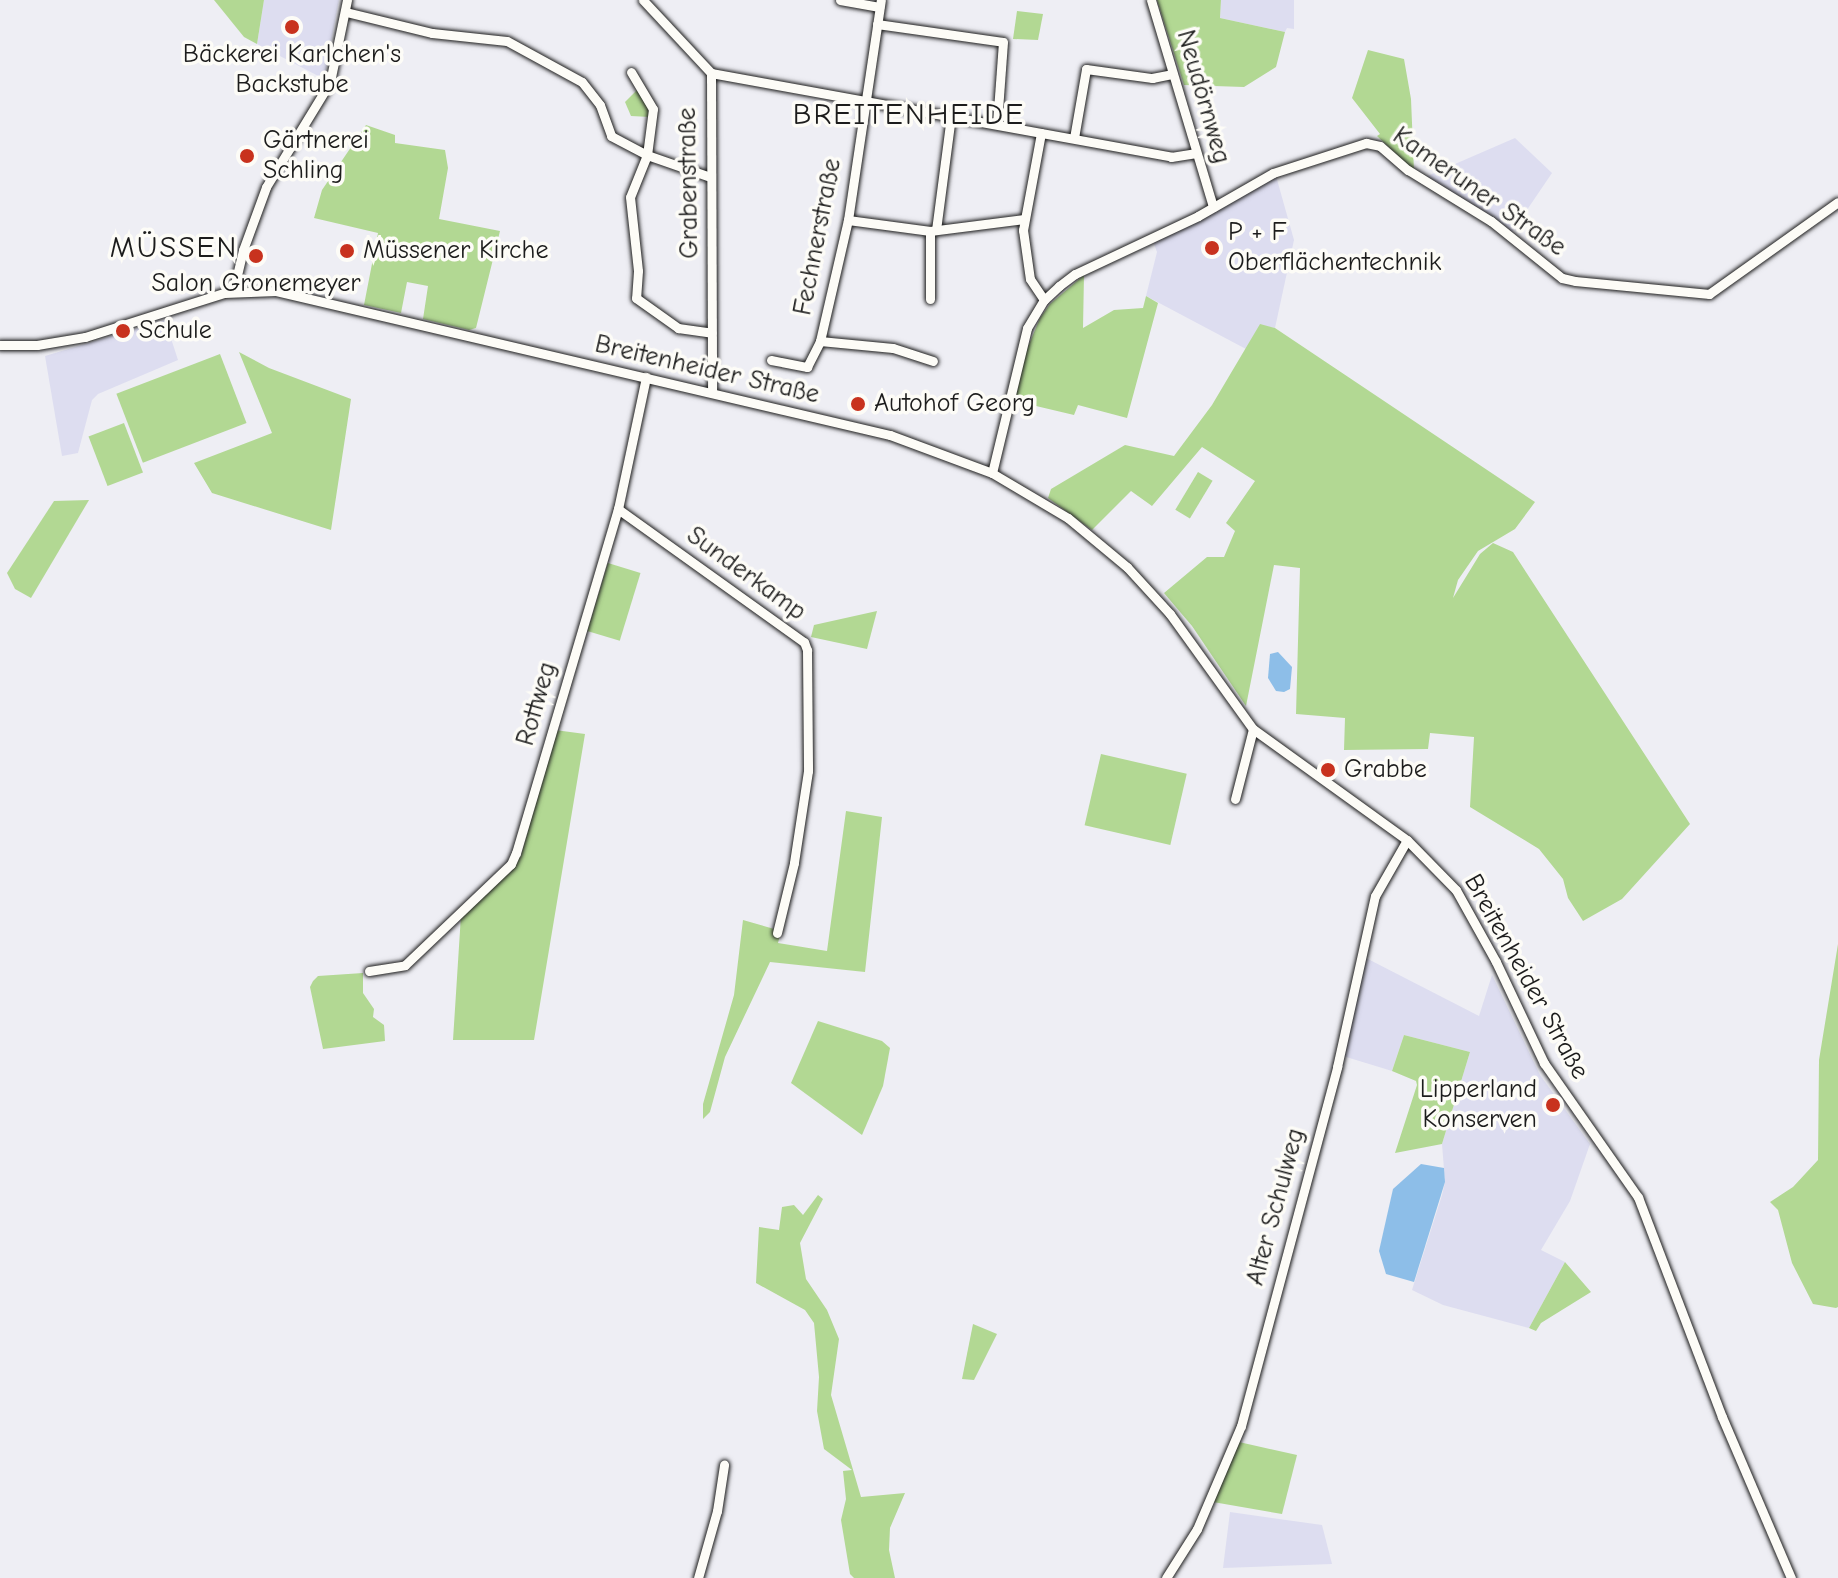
<!DOCTYPE html>
<html>
<head>
<meta charset="utf-8">
<style>
	body { margin:0 }
	#map { position:relative; width:1838px; height:1578px; overflow:hidden; background:#eeeef4; font-family:"Comic Neue",sans-serif }
	div>[style] { position:absolute }
	.built>* { inset:0; background:#ddddf0 }
	.green>* { inset:0; background:#b2d893; transform-origin:0 0 }
	.water>* { inset:0; background:#8dbee8 }
	.roads { filter:drop-shadow(0 0 2px #1c1c1c) drop-shadow(0 0 2px #1c1c1c) }
	.minor>* { height:9px; margin:-4.5px; padding:0 4.5px; transform-origin:4.5px; border-radius:4.5px; background:#fdfcf7 }
	.dots>* { width:22px; height:22px; translate:-50% -50%; box-sizing:border-box; border:4px solid #fdfcf7; border-radius:50% }
	span { translate:-50% -50%; white-space:nowrap; text-align:center; line-height:1.15; -webkit-text-stroke:7px #fdfcf7; paint-order:stroke }
	.poi-label { font-size:26px; color:#1c1c1c }
	.left { translate:0 -50%; text-align:left }
	.right { translate:-100% -50%; text-align:right }
	.street-label { font-size:26px; color:#1c1c1c }
	.quarter-label { font-size:30px; color:#1c1c1c; letter-spacing:2px }
</style>
</head>
<body>
<div id="map">
	<div class="built">
		<i style="clip-path:polygon(264px 0,339px 0,324px 79px,257px 44px)"></i>
		<i style="clip-path:polygon(1221px 0,1294px 0,1294px 29px,1287px 28px,1285px 32px,1220px 18px)"></i>
		<i style="clip-path:polygon(1515px 138px,1552px 173px,1512px 232px,1425px 177px)"></i>
		<i style="clip-path:polygon(1276px 176px,1294px 240px,1275px 328px,1260px 325px,1246px 349px,1146px 296px,1157px 252px,1153px 241px,1200px 220px)"></i>
		<i style="clip-path:polygon(165px 320px,178px 360px,98px 394px,92px 400px,78px 453px,62px 456px,45px 356px)"></i>
		<i style="clip-path:polygon(1366px 958px,1479px 1016px,1492px 975px,1540px 1075px,1590px 1144px,1570px 1201px,1541px 1250px,1565px 1262px,1529px 1328px,1443px 1305px,1412px 1290px,1442px 1195px,1445px 1182px,1442px 1144px,1470px 1052px,1404px 1035px,1392px 1071px,1343px 1056px)"></i>
		<i style="clip-path:polygon(1230px 1512px,1322px 1525px,1332px 1564px,1223px 1568px)"></i>
	</div>
	<div class="green">
		<i style="clip-path:polygon(214px 0,264px 0,257px 44px,244px 37px)"></i>
		<i style="clip-path:polygon(1157px 0,1221px 0,1220px 18px,1285px 32px,1276px 67px,1244px 87px,1184px 85px)"></i>
		<i style="clip-path:polygon(1017px 11px,1043px 14px,1038px 40px,1013px 39px)"></i>
		<i style="clip-path:polygon(1368px 50px,1404px 59px,1411px 99px,1414px 171px,1377px 136px,1380px 134px,1352px 98px)"></i>
		<i style="clip-path:polygon(638px 89px,646px 97px,650px 117px,631px 116px,625px 102px)"></i>
		<i style="clip-path:polygon(366px 125px,395px 135px,395px 143px,445px 150px,448px 168px,439px 219px,500px 231px,476px 328px,469px 330px,423px 319px,428px 286px,407px 282px,401px 313px,364px 305px,378px 233px,314px 218px,322px 190px)"></i>
		<i style="clip-path:polygon(1084px 275px,1083px 328px,1114px 310px,1143px 308px,1146px 296px,1158px 303px,1127px 418px,1078px 405px,1074px 415px,1015px 401px,1025px 354px,1040px 318px,1050px 304px)"></i>
		<i style="clip-path:polygon(1260px 324px,1275px 328px,1535px 502px,1515px 529px,1478px 551px,1458px 580px,1453px 598px,1480px 554px,1493px 543px,1513px 552px,1690px 824px,1622px 899px,1583px 921px,1568px 898px,1563px 879px,1539px 849px,1470px 807px,1474px 737px,1430px 733px,1428px 749px,1344px 750px,1345px 718px,1296px 714px,1300px 568px,1274px 565px,1246px 706px,1192px 626px,1164px 593px,1207px 557px,1224px 557px,1235px 531px,1226px 523px,1255px 481px,1202px 447px,1152px 506px,1131px 491px,1092px 530px,1048px 498px,1051px 489px,1125px 445px,1174px 456px,1212px 405px)"></i>
		<i style="clip-path:polygon(239px 352px,269px 368px,351px 399px,331px 530px,212px 493px,194px 463px,272px 433px)"></i>
		<i style="left:220px;top:354px;width:74px;height:111px;rotate:69deg"></i>
		<i style="left:124px;top:423px;width:53px;height:38px;rotate:69deg"></i>
		<i style="left:1198px;top:472px;width:17px;height:44px;rotate:31deg"></i>
		<i style="clip-path:polygon(89px 500px,31px 598px,15px 589px,7px 573px,54px 501px)"></i>
		<i style="left:608px;top:563px;width:34px;height:71px;rotate:17deg"></i>
		<i style="clip-path:polygon(877px 611px,867px 649px,811px 637px,814px 625px)"></i>
		<i style="clip-path:polygon(555px 730px,585px 734px,534px 1040px,453px 1040px,461px 915px,521px 856px)"></i>
		<i style="left:1101px;top:754px;width:88px;height:73px;rotate:13deg"></i>
		<i style="clip-path:polygon(846px 811px,882px 817px,865px 972px,770px 962px,725px 1057px,710px 1112px,703px 1119px,703px 1104px,734px 995px,743px 920px,781px 931px,778px 943px,827px 951px)"></i>
		<i style="clip-path:polygon(1838px 944px,1838px 1307px,1836px 1308px,1813px 1304px,1792px 1263px,1778px 1210px,1770px 1202px,1793px 1187px,1818px 1160px,1819px 1060px)"></i>
		<i style="clip-path:polygon(363px 973px,363px 993px,374px 1009px,373px 1017px,384px 1025px,385px 1041px,323px 1049px,310px 987px,313px 981px,318px 976px)"></i>
		<i style="clip-path:polygon(818px 1021px,882px 1041px,890px 1048px,883px 1086px,862px 1135px,791px 1083px)"></i>
		<i style="clip-path:polygon(1404px 1035px,1470px 1052px,1442px 1144px,1395px 1153px,1417px 1085px,1416px 1081px,1392px 1071px)"></i>
		<i style="clip-path:polygon(818px 1195px,823px 1199px,800px 1243px,806px 1279px,827px 1310px,839px 1339px,831px 1395px,861px 1497px,905px 1493px,890px 1528px,889px 1550px,895px 1578px,854px 1578px,850px 1574px,841px 1520px,846px 1499px,843px 1471px,852px 1470px,824px 1449px,817px 1411px,819px 1377px,814px 1323px,805px 1310px,756px 1283px,759px 1227px,779px 1230px,782px 1207px,794px 1205px,803px 1215px)"></i>
		<i style="clip-path:polygon(1565px 1262px,1591px 1292px,1541px 1323px,1536px 1331px,1529px 1328px)"></i>
		<i style="clip-path:polygon(973px 1324px,997px 1334px,974px 1380px,962px 1379px)"></i>
		<i style="clip-path:polygon(1239px 1442px,1297px 1455px,1282px 1514px,1213px 1502px)"></i>
	</div>
	<div class="water">
		<i style="clip-path:polygon(1278px 652px,1292px 667px,1290px 689px,1284px 692px,1276px 691px,1268px 678px,1270px 654px)"></i>
		<i style="clip-path:polygon(1421px 1164px,1444px 1168px,1445px 1182px,1414px 1282px,1386px 1274px,1379px 1251px,1393px 1189px)"></i>
	</div>
	<div class="roads">
		<div class="minor">
			<i style="left:643px;top:0;width:100px;rotate:47deg"></i>
			<i style="left:840px;top:0;width:40px;rotate:10deg"></i>
			<i style="left:1151px;top:0;width:216px;rotate:73.3deg"></i>
			<i style="left:346px;top:12px;width:89px;rotate:13.7deg"></i>
			<i style="left:432px;top:33px;width:75px;rotate:6.1deg"></i>
			<i style="left:507px;top:41px;width:85px;rotate:28.7deg"></i>
			<i style="left:582px;top:82px;width:29px;rotate:52deg"></i>
			<i style="left:600px;top:105px;width:33px;rotate:70deg"></i>
			<i style="left:611px;top:136px;width:41px;rotate:27.8deg"></i>
			<i style="left:647px;top:155px;width:67px;rotate:19.2deg"></i>
			<i style="left:877px;top:24px;width:127px;rotate:8.1deg"></i>
			<i style="left:1003px;top:42px;width:82px;rotate:94.2deg"></i>
			<i style="left:631px;top:72px;width:43px;rotate:59.3deg"></i>
			<i style="left:653px;top:109px;width:46px;rotate:97.4deg"></i>
			<i style="left:647px;top:155px;width:45px;rotate:112deg"></i>
			<i style="left:630px;top:197px;width:74px;rotate:83.8deg"></i>
			<i style="left:638px;top:271px;width:27px;rotate:94deg"></i>
			<i style="left:636px;top:298px;width:52px;rotate:35.5deg"></i>
			<i style="left:678px;top:328px;width:34px;rotate:8deg"></i>
			<i style="left:711px;top:73px;width:468px;rotate:10.3deg"></i>
			<i style="left:1171px;top:157px;width:24px;rotate:-9deg"></i>
			<i style="left:711px;top:73px;width:319px;rotate:89.8deg"></i>
			<i style="left:1041px;top:133px;width:99px;rotate:100.5deg"></i>
			<i style="left:1023px;top:230px;width:49px;rotate:81.9deg"></i>
			<i style="left:1030px;top:279px;width:25px;rotate:56deg"></i>
			<i style="left:1074px;top:138px;width:70px;rotate:-80.1deg"></i>
			<i style="left:1086px;top:69px;width:67px;rotate:7.8deg"></i>
			<i style="left:1152px;top:78px;width:20px;rotate:-11deg"></i>
			<i style="left:848px;top:220px;width:83px;rotate:7.6deg"></i>
			<i style="left:930px;top:231px;width:95px;rotate:-7.3deg"></i>
			<i style="left:936px;top:230px;width:115px;rotate:-82.5deg"></i>
			<i style="left:233px;top:292px;width:43px;rotate:-76.6deg"></i>
			<i style="left:243px;top:250px;width:67px;rotate:-69.9deg"></i>
			<i style="left:266px;top:187px;width:123px;rotate:-58.6deg"></i>
			<i style="left:330px;top:82px;width:84px;rotate:-78.3deg"></i>
			<i style="left:930px;top:299px;width:68px;rotate:-90deg"></i>
			<i style="left:820px;top:341px;width:73px;rotate:5.5deg"></i>
			<i style="left:893px;top:348px;width:42px;rotate:18deg"></i>
			<i style="left:0;top:345px;width:37px"></i>
			<i style="left:37px;top:345px;width:49px;rotate:-9.5deg"></i>
			<i style="left:85px;top:337px;width:146px;rotate:-17.6deg"></i>
			<i style="left:224px;top:293px;width:52px;rotate:-2.2deg"></i>
			<i style="left:276px;top:291px;width:631px;rotate:13.2deg"></i>
			<i style="left:890px;top:435px;width:109px;rotate:20.4deg"></i>
			<i style="left:992px;top:473px;width:88px;rotate:30.6deg"></i>
			<i style="left:1068px;top:518px;width:77px;rotate:39.7deg"></i>
			<i style="left:1127px;top:567px;width:64px;rotate:47.5deg"></i>
			<i style="left:1170px;top:614px;width:142px;rotate:54.2deg"></i>
			<i style="left:1253px;top:729px;width:190px;rotate:35.8deg"></i>
			<i style="left:1407px;top:840px;width:70px;rotate:45.6deg"></i>
			<i style="left:1456px;top:890px;width:82px;rotate:60.9deg"></i>
			<i style="left:1496px;top:962px;width:112px;rotate:64.6deg"></i>
			<i style="left:1544px;top:1063px;width:164px;rotate:55deg"></i>
			<i style="left:1638px;top:1197px;width:235px;rotate:69.1deg"></i>
			<i style="left:1722px;top:1417px;width:175px;rotate:66.8deg"></i>
			<i style="left:771px;top:360px;width:37px;rotate:11deg"></i>
			<i style="left:807px;top:367px;width:29px;rotate:-63deg"></i>
			<i style="left:820px;top:341px;width:124px;rotate:-77deg"></i>
			<i style="left:848px;top:220px;width:222px;rotate:-81.5deg"></i>
			<i style="left:992px;top:473px;width:149px;rotate:-76.4deg"></i>
			<i style="left:1027px;top:328px;width:33px;rotate:-59deg"></i>
			<i style="left:1044px;top:300px;width:21px;rotate:-43deg"></i>
			<i style="left:1059px;top:286px;width:20px;rotate:-37deg"></i>
			<i style="left:1075px;top:274px;width:136px;rotate:-25.2deg"></i>
			<i style="left:1198px;top:216px;width:86px;rotate:-29.8deg"></i>
			<i style="left:1273px;top:173px;width:98px;rotate:-17.9deg"></i>
			<i style="left:1366px;top:143px;width:14px;rotate:12deg"></i>
			<i style="left:1380px;top:146px;width:37px;rotate:41deg"></i>
			<i style="left:1408px;top:170px;width:97px;rotate:31.6deg"></i>
			<i style="left:1491px;top:221px;width:91px;rotate:38.8deg"></i>
			<i style="left:1562px;top:278px;width:13px;rotate:13deg"></i>
			<i style="left:1575px;top:281px;width:135px;rotate:5.5deg"></i>
			<i style="left:1709px;top:294px;width:158px;rotate:-35.5deg"></i>
			<i style="left:618px;top:509px;width:229px;rotate:35.6deg"></i>
			<i style="left:804px;top:642px;width:9px;rotate:69deg"></i>
			<i style="left:807px;top:650px;width:121px;rotate:89.5deg"></i>
			<i style="left:808px;top:771px;width:93px;rotate:98.7deg"></i>
			<i style="left:794px;top:863px;width:72px;rotate:103.7deg"></i>
			<i style="left:1235px;top:799px;width:72px;rotate:-75.6deg"></i>
			<i style="left:369px;top:971px;width:36px;rotate:-9deg"></i>
			<i style="left:405px;top:965px;width:146px;rotate:-43.6deg"></i>
			<i style="left:511px;top:864px;width:12px;rotate:-66deg"></i>
			<i style="left:516px;top:853px;width:359px;rotate:-73.5deg"></i>
			<i style="left:618px;top:509px;width:135px;rotate:-78deg"></i>
			<i style="left:698px;top:1578px;width:70px;rotate:-74.2deg"></i>
			<i style="left:717px;top:1511px;width:47px;rotate:-81.3deg"></i>
			<i style="left:1166px;top:1578px;width:58px;rotate:-57.7deg"></i>
			<i style="left:1197px;top:1529px;width:112px;rotate:-66.9deg"></i>
			<i style="left:1241px;top:1426px;width:372px;rotate:-75deg"></i>
			<i style="left:1337px;top:1067px;width:175px;rotate:-77.5deg"></i>
			<i style="left:1375px;top:896px;width:64px;rotate:-60.3deg"></i>
		</div>
	</div>
	<div class="dots">
		<i style="left:292px;top:27px;background:#c8321e"></i>
		<i style="left:247px;top:156px;background:#c8321e"></i>
		<i style="left:1212px;top:248px;background:#c8321e"></i>
		<i style="left:347px;top:251px;background:#c8321e"></i>
		<i style="left:256px;top:256px;background:#c8321e"></i>
		<i style="left:123px;top:331px;background:#c8321e"></i>
		<i style="left:858px;top:404px;background:#c8321e"></i>
		<i style="left:1328px;top:770px;background:#c8321e"></i>
		<i style="left:1553px;top:1105px;background:#c8321e"></i>
	</div>
	<div class="poi-label">
		<span style="left:292px;top:70px">Bäckerei Karlchen's<br>Backstube</span>
		<span class="left" style="left:263px;top:156px">Gärtnerei<br>Schling</span>
		<span class="left" style="left:1228px;top:248px">P + F<br>Oberflächentechnik</span>
		<span class="left" style="left:363px;top:251px">Müssener Kirche</span>
		<span style="left:256px;top:284px">Salon Gronemeyer</span>
		<span class="left" style="left:139px;top:331px">Schule</span>
		<span class="left" style="left:874px;top:404px">Autohof Georg</span>
		<span class="left" style="left:1344px;top:770px">Grabbe</span>
		<span class="right" style="left:1537px;top:1105px">Lipperland<br>Konserven</span>
	</div>
	<div class="street-label">
		<span style="left:1203px;top:97px;rotate:74deg">Neudörnweg</span>
		<span style="left:689px;top:183px;rotate:-91deg">Grabenstraße</span>
		<span style="left:1479px;top:192px;rotate:35deg">Kameruner Straße</span>
		<span style="left:818px;top:237px;rotate:-79deg">Fechnerstraße</span>
		<span style="left:707px;top:370px;rotate:13deg">Breitenheider Straße</span>
		<span style="left:746px;top:574px;rotate:36deg">Sunderkamp</span>
		<span style="left:537px;top:704px;rotate:-74deg">Rottweg</span>
		<span style="left:1526px;top:977px;rotate:61deg">Breitenheider Straße</span>
		<span style="left:1276px;top:1207px;rotate:-75deg">Alter Schulweg</span>
	</div>
	<div class="quarter-label">
		<span style="left:909px;top:115px">BREITENHEIDE</span>
		<span style="left:174px;top:248px">MÜSSEN</span>
	</div>
</div>
</body>
</html>
